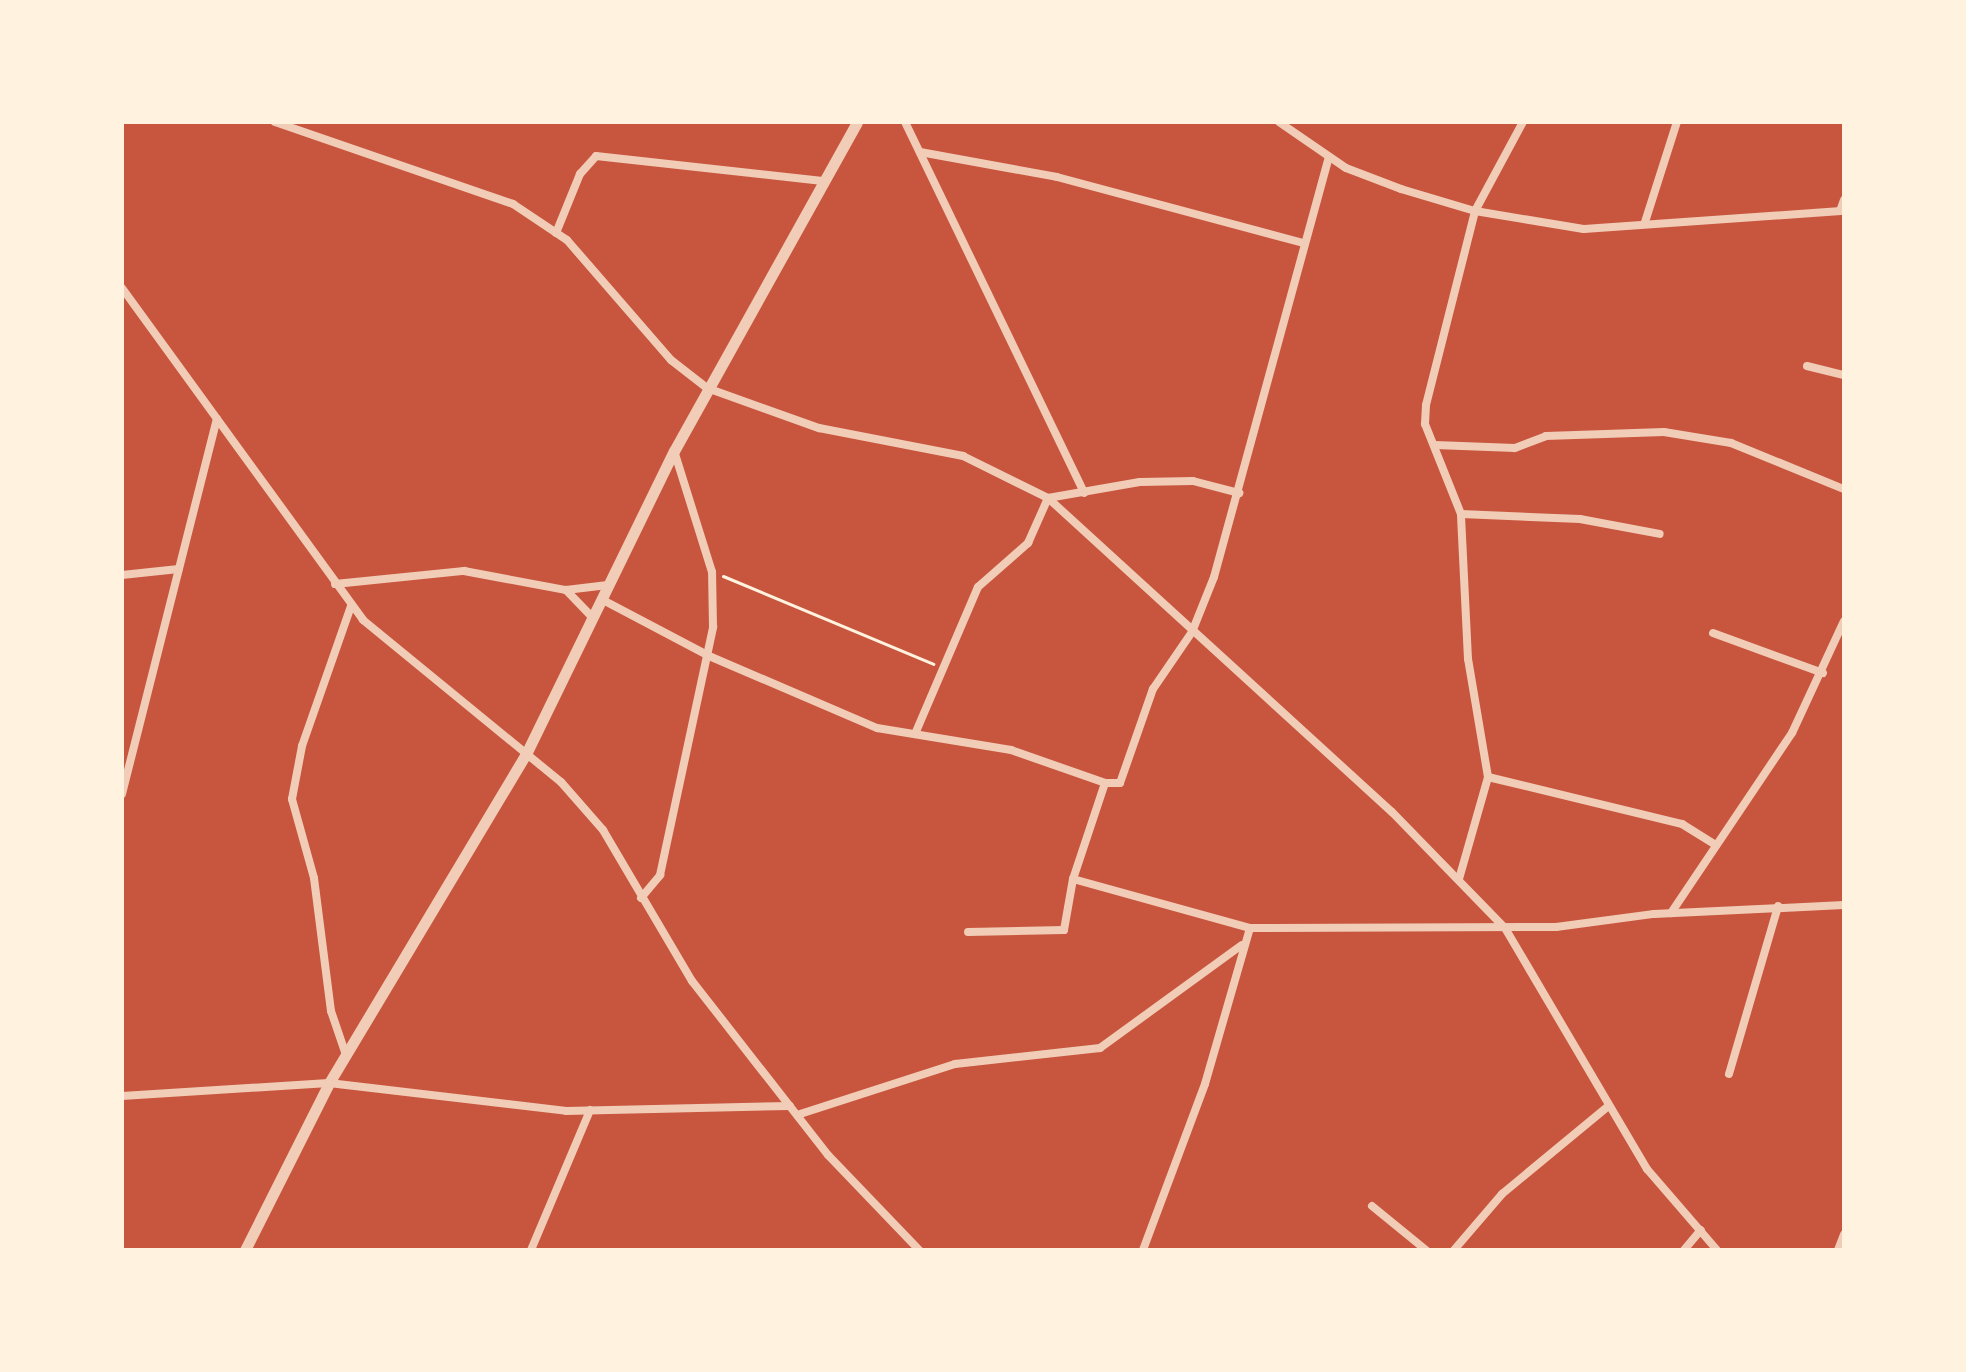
<!DOCTYPE html>
<html>
<head>
<meta charset="utf-8">
<style>
	body { margin:0 }
	#map { position:relative; width:1966px; height:1372px; overflow:hidden; background:#c8553d; font-family:Lato,sans-serif }
	div>[style] { position:absolute }
	.path>* { height:3px; margin:-1.5px; padding:0 1.5px; transform-origin:1.5px; border-radius:1.5px; background:#fff3e0 }
	.minor>* { height:8px; margin:-4px; padding:0 4px; transform-origin:4px; border-radius:4px; background:#f1ccb7 }
	.tertiary>* { height:11px; margin:-5.5px; padding:0 5.5px; transform-origin:5.5px; border-radius:5.5px; background:#f1ccb7 }
	span { translate:-50% -50%; white-space:nowrap; text-align:center; line-height:1.15; -webkit-text-stroke:6px #fff3e0; paint-order:stroke }
	.frame { position:absolute; inset:0; border:124px solid #fff3e0; pointer-events:none }
</style>
</head>
<body>
<div id="map">
	<div class="path">
		<i style="left:723px;top:576px;width:228px;rotate:22.7deg"></i>
	</div>
	<div class="minor">
		<i style="left:275px;top:122px;width:252px;rotate:19deg"></i>
		<i style="left:513px;top:204px;width:65px;rotate:33.7deg"></i>
		<i style="left:567px;top:240px;width:159px;rotate:49.1deg"></i>
		<i style="left:671px;top:360px;width:46px;rotate:37.9deg"></i>
		<i style="left:707px;top:388px;width:119px;rotate:19.7deg"></i>
		<i style="left:819px;top:428px;width:147px;rotate:11deg"></i>
		<i style="left:963px;top:456px;width:95px;rotate:26.3deg"></i>
		<i style="left:1048px;top:498px;width:466px;rotate:42.4deg"></i>
		<i style="left:1392px;top:812px;width:162px;rotate:45.8deg"></i>
		<i style="left:1505px;top:928px;width:280px;rotate:59.5deg"></i>
		<i style="left:1647px;top:1169px;width:107px;rotate:49.2deg"></i>
		<i style="left:905px;top:122px;width:412px;rotate:64.2deg"></i>
		<i style="left:1279px;top:122px;width:81px;rotate:34.5deg"></i>
		<i style="left:1346px;top:168px;width:59px;rotate:20.9deg"></i>
		<i style="left:1401px;top:189px;width:77px;rotate:16.6deg"></i>
		<i style="left:1475px;top:211px;width:110px;rotate:9.4deg"></i>
		<i style="left:1584px;top:229px;width:261px;rotate:-4deg"></i>
		<i style="left:920px;top:152px;width:139px;rotate:10.3deg"></i>
		<i style="left:1057px;top:177px;width:256px;rotate:15deg"></i>
		<i style="left:1840px;top:211px;width:12px;rotate:-70deg"></i>
		<i style="left:1645px;top:222px;width:105px;rotate:-72.3deg"></i>
		<i style="left:556px;top:233px;width:64px;rotate:-67.9deg"></i>
		<i style="left:580px;top:174px;width:24px;rotate:-48deg"></i>
		<i style="left:596px;top:156px;width:228px;rotate:6.3deg"></i>
		<i style="left:122px;top:288px;width:410px;rotate:54deg"></i>
		<i style="left:363px;top:620px;width:256px;rotate:39.3deg"></i>
		<i style="left:561px;top:782px;width:64px;rotate:48.8deg"></i>
		<i style="left:603px;top:830px;width:175px;rotate:59.5deg"></i>
		<i style="left:692px;top:981px;width:221px;rotate:52deg"></i>
		<i style="left:828px;top:1155px;width:132px;rotate:46.2deg"></i>
		<i style="left:1807px;top:366px;width:38px;rotate:14deg"></i>
		<i style="left:1435px;top:445px;width:80px;rotate:2.1deg"></i>
		<i style="left:1515px;top:448px;width:33px;rotate:-21deg"></i>
		<i style="left:1546px;top:436px;width:118px;rotate:-1.9deg"></i>
		<i style="left:1664px;top:432px;width:68px;rotate:9.3deg"></i>
		<i style="left:1731px;top:443px;width:122px;rotate:22.2deg"></i>
		<i style="left:1461px;top:514px;width:119px;rotate:2.4deg"></i>
		<i style="left:1580px;top:519px;width:81px;rotate:10.6deg"></i>
		<i style="left:122px;top:575px;width:57px;rotate:-6deg"></i>
		<i style="left:335px;top:584px;width:130px;rotate:-5.8deg"></i>
		<i style="left:464px;top:571px;width:104px;rotate:10.6deg"></i>
		<i style="left:566px;top:590px;width:42px;rotate:-6.8deg"></i>
		<i style="left:566px;top:590px;width:37px;rotate:46deg"></i>
		<i style="left:601px;top:599px;width:122px;rotate:27.8deg"></i>
		<i style="left:709px;top:656px;width:183px;rotate:23.2deg"></i>
		<i style="left:877px;top:728px;width:136px;rotate:9.3deg"></i>
		<i style="left:1011px;top:750px;width:100px;rotate:19.3deg"></i>
		<i style="left:1105px;top:783px;width:101px;rotate:108.4deg"></i>
		<i style="left:1073px;top:879px;width:184px;rotate:15.5deg"></i>
		<i style="left:1250px;top:928px;width:162px;rotate:106.1deg"></i>
		<i style="left:1205px;top:1084px;width:177px;rotate:110.5deg"></i>
		<i style="left:1713px;top:633px;width:117px;rotate:20deg"></i>
		<i style="left:915px;top:734px;width:160px;rotate:-66.8deg"></i>
		<i style="left:978px;top:587px;width:67px;rotate:-41.3deg"></i>
		<i style="left:1028px;top:543px;width:49px;rotate:-66deg"></i>
		<i style="left:1048px;top:498px;width:93px;rotate:-9.9deg"></i>
		<i style="left:1140px;top:482px;width:53px;rotate:-1.1deg"></i>
		<i style="left:1193px;top:481px;width:48px;rotate:14.6deg"></i>
		<i style="left:1488px;top:777px;width:200px;rotate:13.6deg"></i>
		<i style="left:1682px;top:824px;width:40px;rotate:32deg"></i>
		<i style="left:1105px;top:783px;width:15px"></i>
		<i style="left:1120px;top:783px;width:100px;rotate:-70.7deg"></i>
		<i style="left:1153px;top:689px;width:69px;rotate:-55.6deg"></i>
		<i style="left:1192px;top:632px;width:59px;rotate:-68.2deg"></i>
		<i style="left:1214px;top:577px;width:434px;rotate:-74.7deg"></i>
		<i style="left:122px;top:794px;width:387px;rotate:-75.8deg"></i>
		<i style="left:1459px;top:879px;width:106px;rotate:-74.1deg"></i>
		<i style="left:1488px;top:777px;width:120px;rotate:-99.6deg"></i>
		<i style="left:1468px;top:659px;width:145px;rotate:-92.8deg"></i>
		<i style="left:1461px;top:514px;width:97px;rotate:-111.8deg"></i>
		<i style="left:1425px;top:424px;width:19px;rotate:-87deg"></i>
		<i style="left:1426px;top:405px;width:200px;rotate:-75.8deg"></i>
		<i style="left:1475px;top:211px;width:101px;rotate:-61.7deg"></i>
		<i style="left:641px;top:898px;width:30px;rotate:-50deg"></i>
		<i style="left:660px;top:875px;width:254px;rotate:-77.9deg"></i>
		<i style="left:713px;top:627px;width:55px;rotate:-91deg"></i>
		<i style="left:712px;top:572px;width:127px;rotate:-107.4deg"></i>
		<i style="left:1671px;top:913px;width:217px;rotate:-56.1deg"></i>
		<i style="left:1792px;top:733px;width:123px;rotate:-65.1deg"></i>
		<i style="left:1250px;top:928px;width:306px;rotate:-0.2deg"></i>
		<i style="left:1556px;top:927px;width:99px;rotate:-7.6deg"></i>
		<i style="left:1654px;top:914px;width:190px;rotate:-2.7deg"></i>
		<i style="left:968px;top:932px;width:96px;rotate:-1.2deg"></i>
		<i style="left:1064px;top:930px;width:52px;rotate:-80deg"></i>
		<i style="left:346px;top:1055px;width:46px;rotate:-108.8deg"></i>
		<i style="left:331px;top:1011px;width:134px;rotate:-97.3deg"></i>
		<i style="left:314px;top:878px;width:82px;rotate:-105.6deg"></i>
		<i style="left:292px;top:799px;width:54px;rotate:-79.3deg"></i>
		<i style="left:302px;top:746px;width:148px;rotate:-70.7deg"></i>
		<i style="left:1729px;top:1074px;width:175px;rotate:-73.7deg"></i>
		<i style="left:122px;top:1096px;width:207px;rotate:-3.6deg"></i>
		<i style="left:329px;top:1083px;width:239px;rotate:6.7deg"></i>
		<i style="left:566px;top:1111px;width:224px;rotate:-1.3deg"></i>
		<i style="left:797px;top:1115px;width:166px;rotate:-17.9deg"></i>
		<i style="left:955px;top:1064px;width:146px;rotate:-6.3deg"></i>
		<i style="left:1100px;top:1048px;width:175px;rotate:-36deg"></i>
		<i style="left:1372px;top:1206px;width:70px;rotate:39.2deg"></i>
		<i style="left:531px;top:1250px;width:152px;rotate:-67.1deg"></i>
		<i style="left:1454px;top:1250px;width:74px;rotate:-49.4deg"></i>
		<i style="left:1502px;top:1194px;width:136px;rotate:-39.6deg"></i>
		<i style="left:1684px;top:1250px;width:26px;rotate:-50deg"></i>
		<i style="left:1838px;top:1250px;width:17px;rotate:-69deg"></i>
	</div>
	<div class="tertiary">
		<i style="left:245px;top:1250px;width:187px;rotate:-63.3deg"></i>
		<i style="left:329px;top:1083px;width:383px;rotate:-59.1deg"></i>
		<i style="left:526px;top:754px;width:337px;rotate:-64deg"></i>
		<i style="left:674px;top:451px;width:376px;rotate:-60.9deg"></i>
	</div>
	<div class="frame"></div>
</div>
</body>
</html>
